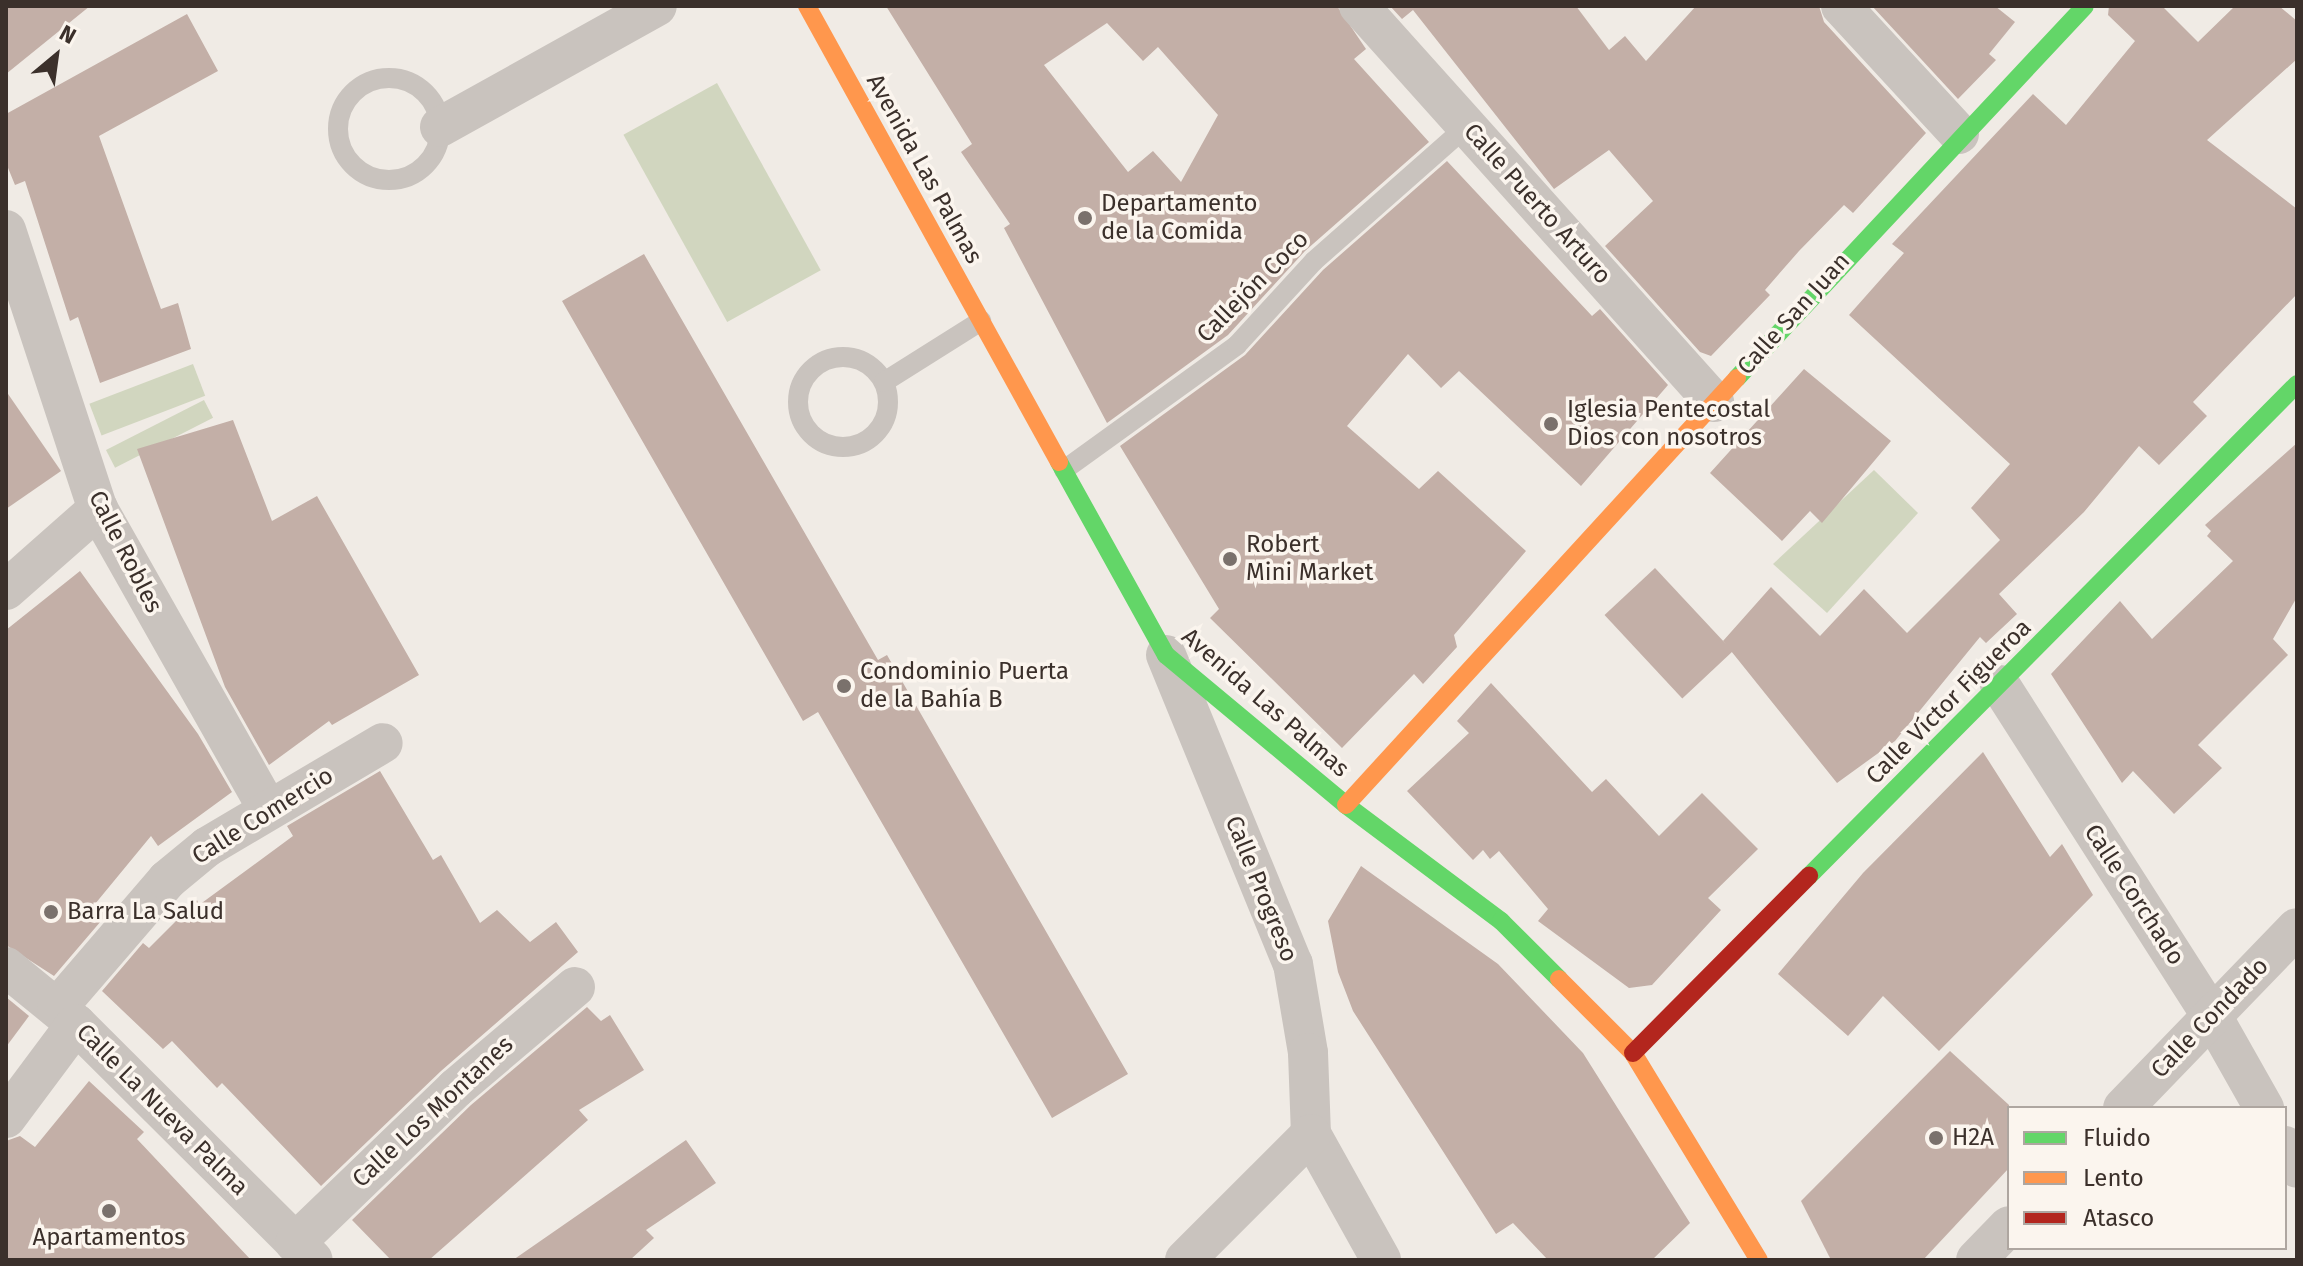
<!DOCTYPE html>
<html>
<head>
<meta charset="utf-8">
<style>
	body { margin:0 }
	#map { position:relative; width:2303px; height:1266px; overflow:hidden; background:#f0ebe5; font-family:"Fira Sans",sans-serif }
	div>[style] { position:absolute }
	.green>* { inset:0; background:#d1d6bf; transform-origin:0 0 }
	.building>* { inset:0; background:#c3afa7; transform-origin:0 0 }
	.lane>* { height:20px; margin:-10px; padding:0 10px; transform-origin:10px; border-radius:10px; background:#c9c3be }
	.lane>.ring { margin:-10px; padding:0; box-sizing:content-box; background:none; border:20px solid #c9c3be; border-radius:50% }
	.street>* { height:40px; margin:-20px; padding:0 20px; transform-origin:20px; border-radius:20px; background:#c9c3be }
	.fast>* { height:18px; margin:-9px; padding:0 9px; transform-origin:9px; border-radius:9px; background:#63d668 }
	.slow>* { height:18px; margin:-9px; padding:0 9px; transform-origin:9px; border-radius:9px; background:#ff974d }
	.jam>* { height:18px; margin:-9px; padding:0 9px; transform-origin:9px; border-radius:9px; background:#b3261e }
	.dots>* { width:22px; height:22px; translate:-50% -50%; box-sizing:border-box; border:4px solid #fbf5ee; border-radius:50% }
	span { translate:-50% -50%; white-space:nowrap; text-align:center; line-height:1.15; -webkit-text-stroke:7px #fbf5ee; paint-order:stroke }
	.street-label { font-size:24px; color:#3b302b }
	.poi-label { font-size:24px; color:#3b302b }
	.left { translate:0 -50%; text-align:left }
	.frame { position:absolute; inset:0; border:8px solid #3b302b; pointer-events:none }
	.legend { position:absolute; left:2007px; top:1106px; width:280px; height:144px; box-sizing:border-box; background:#fbf5ee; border:2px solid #aea6a0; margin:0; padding:10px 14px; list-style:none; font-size:24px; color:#3b302b }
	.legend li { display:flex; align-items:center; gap:16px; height:40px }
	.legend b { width:40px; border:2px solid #aea6a0 }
	.north { position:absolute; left:16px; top:16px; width:80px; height:80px; -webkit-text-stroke:6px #fbf5ee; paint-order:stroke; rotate:29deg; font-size:22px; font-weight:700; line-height:32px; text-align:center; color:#3b302b }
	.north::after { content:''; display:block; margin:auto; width:28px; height:36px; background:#3b302b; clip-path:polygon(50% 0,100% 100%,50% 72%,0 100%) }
</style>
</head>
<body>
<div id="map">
	<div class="green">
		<i style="left:717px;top:83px;width:214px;height:107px;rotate:61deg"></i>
		<i style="left:193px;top:364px;width:34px;height:111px;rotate:69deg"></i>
		<i style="left:204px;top:400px;width:20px;height:110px;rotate:63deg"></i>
		<i style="clip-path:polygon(1874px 470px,1918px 513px,1827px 613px,1773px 564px)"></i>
	</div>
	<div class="building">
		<i style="clip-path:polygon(6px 6px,90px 6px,6px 74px)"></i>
		<i style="clip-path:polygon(evenodd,886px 6px,1337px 6px,1366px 49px,1354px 59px,1429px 142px,1305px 251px,1228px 335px,1107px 423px,1004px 228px,1010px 224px,961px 152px,972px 144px,886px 6px,1107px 23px,1143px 61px,1158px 47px,1218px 115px,1181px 182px,1153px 151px,1128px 172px,1044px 65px,1107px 23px)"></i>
		<i style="clip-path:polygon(1390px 6px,1576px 6px,1609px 50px,1625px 36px,1646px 61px,1696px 6px,1819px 6px,1824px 22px,1926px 133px,1853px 213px,1844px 205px,1799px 251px,1765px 290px,1770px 295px,1711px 356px,1700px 352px,1605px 246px,1653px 201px,1609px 150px,1554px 189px,1413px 10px,1402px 19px)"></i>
		<i style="clip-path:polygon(1872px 6px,1995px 6px,2015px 22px,1989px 54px,1996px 60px,1958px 99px)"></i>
		<i style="clip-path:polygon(2109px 6px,2162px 6px,2198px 42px,2235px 6px,2279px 6px,2297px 21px,2297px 59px,2207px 140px,2297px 209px,2297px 294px,2193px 402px,2207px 416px,2159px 465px,2139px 446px,2084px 512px,1999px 594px,2017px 614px,1986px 643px,1980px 637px,1895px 741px,1837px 783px,1723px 641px,1771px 587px,1820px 636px,1864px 589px,1907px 633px,2000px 540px,1971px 508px,2010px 464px,1849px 315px,1904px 253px,1892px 244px,2033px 94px,2066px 125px,2135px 41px,2108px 15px)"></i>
		<i style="clip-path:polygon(187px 14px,218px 71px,99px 136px,161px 309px,178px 303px,191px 349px,100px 383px,78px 317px,70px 321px,25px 181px,15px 185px,6px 163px,6px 114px)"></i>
		<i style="clip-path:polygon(1447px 161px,1592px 316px,1600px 309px,1668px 385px,1581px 486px,1459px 371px,1441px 388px,1408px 354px,1347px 426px,1419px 489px,1438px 471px,1526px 551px,1454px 635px,1457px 647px,1423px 684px,1414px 674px,1342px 748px,1210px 618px,1219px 609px,1120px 446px,1245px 355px,1323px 270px)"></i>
		<i style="clip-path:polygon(644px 254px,878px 660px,887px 655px,1128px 1074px,1052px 1118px,818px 712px,803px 721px,562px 301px)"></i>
		<i style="clip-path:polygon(1804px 369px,1891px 441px,1822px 523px,1810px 511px,1782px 541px,1710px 473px)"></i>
		<i style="clip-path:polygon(6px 391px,61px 471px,6px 509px)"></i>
		<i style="clip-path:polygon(233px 420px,272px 521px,317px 496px,419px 675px,332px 725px,329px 721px,269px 765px,225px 687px,137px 449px)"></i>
		<i style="clip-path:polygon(2297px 443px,2297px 597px,2273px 639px,2288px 655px,2198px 745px,2222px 768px,2174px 814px,2133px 771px,2122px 783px,2051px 674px,2120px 601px,2152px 639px,2233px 561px,2207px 536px,2211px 531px,2205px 525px)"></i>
		<i style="left:1655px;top:568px;width:114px;height:69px;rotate:47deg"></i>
		<i style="clip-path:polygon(80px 571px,198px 734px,232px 792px,158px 846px,151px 836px,95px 904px,107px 914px,54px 976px,6px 945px,6px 630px)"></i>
		<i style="clip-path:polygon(1491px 683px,1592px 792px,1606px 779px,1659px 836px,1702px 793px,1758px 849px,1708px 898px,1721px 910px,1652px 985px,1629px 988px,1538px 921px,1548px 909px,1499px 851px,1490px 859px,1483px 850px,1473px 860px,1407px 791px,1469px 733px,1457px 721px)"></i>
		<i style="clip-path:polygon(1983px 752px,2050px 857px,2062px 844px,2093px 895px,1939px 1051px,1883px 996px,1848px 1036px,1778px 974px,1863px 873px)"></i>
		<i style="clip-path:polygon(380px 771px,433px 860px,441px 855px,480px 923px,497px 910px,530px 942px,556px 922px,578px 952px,441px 1071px,321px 1186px,222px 1083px,217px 1088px,172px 1041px,163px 1049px,102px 991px,143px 943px,149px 948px,197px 900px,199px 905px,293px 836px,287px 826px)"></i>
		<i style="clip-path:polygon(1361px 866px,1498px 964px,1583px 1053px,1690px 1223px,1652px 1260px,1548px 1260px,1513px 1223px,1496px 1234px,1353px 1011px,1338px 972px,1328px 921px)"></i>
		<i style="clip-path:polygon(6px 997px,29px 1016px,6px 1047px)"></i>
		<i style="clip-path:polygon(587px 1007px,601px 1021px,610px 1015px,644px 1070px,579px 1110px,588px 1120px,429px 1260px,391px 1260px,352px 1220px,471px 1105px)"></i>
		<i style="clip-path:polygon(1950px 1051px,2009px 1105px,2009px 1168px,1923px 1260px,1831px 1260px,1801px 1201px)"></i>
		<i style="clip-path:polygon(89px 1081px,144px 1132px,137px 1139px,251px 1260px,6px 1260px,6px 1141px,20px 1136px,35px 1147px)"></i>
		<i style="clip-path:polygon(686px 1140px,716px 1183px,646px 1230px,654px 1238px,630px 1260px,513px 1260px)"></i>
	</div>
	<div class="lane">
		<i class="ring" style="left:338px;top:78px;width:82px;height:82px"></i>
		<i class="ring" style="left:798px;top:357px;width:70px;height:70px"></i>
		<i style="left:884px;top:382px;width:115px;rotate:-32.2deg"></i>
		<i style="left:1064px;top:470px;width:213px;rotate:-35.8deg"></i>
		<i style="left:1237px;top:345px;width:114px;rotate:-47.5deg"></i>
		<i style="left:1314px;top:261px;width:204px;rotate:-41.4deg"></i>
	</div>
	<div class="street">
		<i style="left:1359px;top:6px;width:532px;rotate:48.12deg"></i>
		<i style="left:1841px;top:6px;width:174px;rotate:47.3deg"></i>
		<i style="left:440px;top:127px;width:248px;rotate:-29.1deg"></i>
		<i style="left:6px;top:230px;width:294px;rotate:71.8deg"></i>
		<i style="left:98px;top:509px;width:346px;rotate:60.5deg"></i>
		<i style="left:6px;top:590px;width:123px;rotate:-41.4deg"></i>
		<i style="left:1166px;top:655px;width:334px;rotate:67.7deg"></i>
		<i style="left:1293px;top:964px;width:90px;rotate:80.4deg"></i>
		<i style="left:1308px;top:1053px;width:81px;rotate:87.9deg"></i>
		<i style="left:1311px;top:1134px;width:144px;rotate:60.9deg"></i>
		<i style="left:2000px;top:685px;width:393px;rotate:57.4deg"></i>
		<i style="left:2212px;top:1016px;width:106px;rotate:60.5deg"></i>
		<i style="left:6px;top:967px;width:90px;rotate:39.2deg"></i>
		<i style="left:76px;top:1024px;width:334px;rotate:44.9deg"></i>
		<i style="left:57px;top:1008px;width:169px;rotate:-49.3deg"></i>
		<i style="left:167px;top:880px;width:52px;rotate:-39.5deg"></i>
		<i style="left:207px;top:847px;width:204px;rotate:-30.6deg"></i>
		<i style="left:2123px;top:1108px;width:250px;rotate:-46deg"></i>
		<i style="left:6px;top:1118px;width:117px;rotate:-53.3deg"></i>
		<i style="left:2285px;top:1146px;width:25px;rotate:61deg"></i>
		<i style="left:295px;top:1243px;width:223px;rotate:-43.9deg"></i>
		<i style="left:456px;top:1088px;width:156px;rotate:-40.3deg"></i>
		<i style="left:1185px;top:1260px;width:178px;rotate:-45deg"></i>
		<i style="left:1976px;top:1260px;width:47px;rotate:-45.9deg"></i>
	</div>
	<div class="fast">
		<i style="left:1737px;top:378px;width:509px;rotate:-46.91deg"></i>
		<i style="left:1059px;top:462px;width:221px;rotate:61deg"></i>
		<i style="left:1166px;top:655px;width:234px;rotate:39.8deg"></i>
		<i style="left:1346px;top:805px;width:194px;rotate:36.8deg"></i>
		<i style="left:1501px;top:921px;width:82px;rotate:45deg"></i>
		<i style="left:1809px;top:876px;width:693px;rotate:-45.23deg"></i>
	</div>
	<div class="slow">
		<i style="left:807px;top:6px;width:521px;rotate:61.07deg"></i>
		<i style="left:1346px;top:805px;width:579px;rotate:-47.52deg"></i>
		<i style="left:1559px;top:979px;width:105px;rotate:45deg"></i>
		<i style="left:1633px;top:1053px;width:242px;rotate:58.7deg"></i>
	</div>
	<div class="jam">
		<i style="left:1633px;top:1053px;width:250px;rotate:-45.2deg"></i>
	</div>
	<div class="dots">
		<i style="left:1085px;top:218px;background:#7a716c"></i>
		<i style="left:1551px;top:424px;background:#7a716c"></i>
		<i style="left:1230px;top:559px;background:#7a716c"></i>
		<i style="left:844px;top:686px;background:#7a716c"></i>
		<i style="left:51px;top:912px;background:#7a716c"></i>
		<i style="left:1936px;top:1138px;background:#7a716c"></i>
		<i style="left:109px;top:1211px;background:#7a716c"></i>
	</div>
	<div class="street-label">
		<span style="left:924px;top:169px;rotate:61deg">Avenida Las Palmas</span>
		<span style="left:1537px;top:204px;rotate:48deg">Calle Puerto Arturo</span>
		<span style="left:1253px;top:287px;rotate:-45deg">Callejón Coco</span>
		<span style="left:1794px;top:314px;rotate:-48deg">Calle San Juan</span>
		<span style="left:125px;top:552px;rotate:63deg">Calle Robles</span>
		<span style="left:1949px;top:702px;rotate:-45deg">Calle Víctor Figueroa</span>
		<span style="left:1265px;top:703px;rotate:41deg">Avenida Las Palmas</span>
		<span style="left:263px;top:816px;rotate:-32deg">Calle Comercio</span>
		<span style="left:1261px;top:889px;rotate:68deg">Calle Progreso</span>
		<span style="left:2134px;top:895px;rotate:57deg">Calle Corchado</span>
		<span style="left:2210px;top:1018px;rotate:-46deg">Calle Condado</span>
		<span style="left:162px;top:1110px;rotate:45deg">Calle La Nueva Palma</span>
		<span style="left:433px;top:1112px;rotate:-43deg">Calle Los Montanes</span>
	</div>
	<div class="poi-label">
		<span class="left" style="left:1101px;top:218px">Departamento<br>de la Comida</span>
		<span class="left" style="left:1567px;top:424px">Iglesia Pentecostal<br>Dios con nosotros</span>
		<span class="left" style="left:1246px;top:559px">Robert<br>Mini Market</span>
		<span class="left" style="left:860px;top:686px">Condominio Puerta<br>de la Bahía B</span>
		<span class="left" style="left:67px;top:912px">Barra La Salud</span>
		<span class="left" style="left:1952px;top:1138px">H2A</span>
		<span style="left:109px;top:1238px">Apartamentos</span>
	</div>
	<div class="frame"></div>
	<ul class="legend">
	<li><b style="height:10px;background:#63d668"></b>Fluido</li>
	<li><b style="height:10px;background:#ff974d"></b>Lento</li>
	<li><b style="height:10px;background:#b3261e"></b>Atasco</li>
	</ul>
	<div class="north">N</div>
</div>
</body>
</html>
